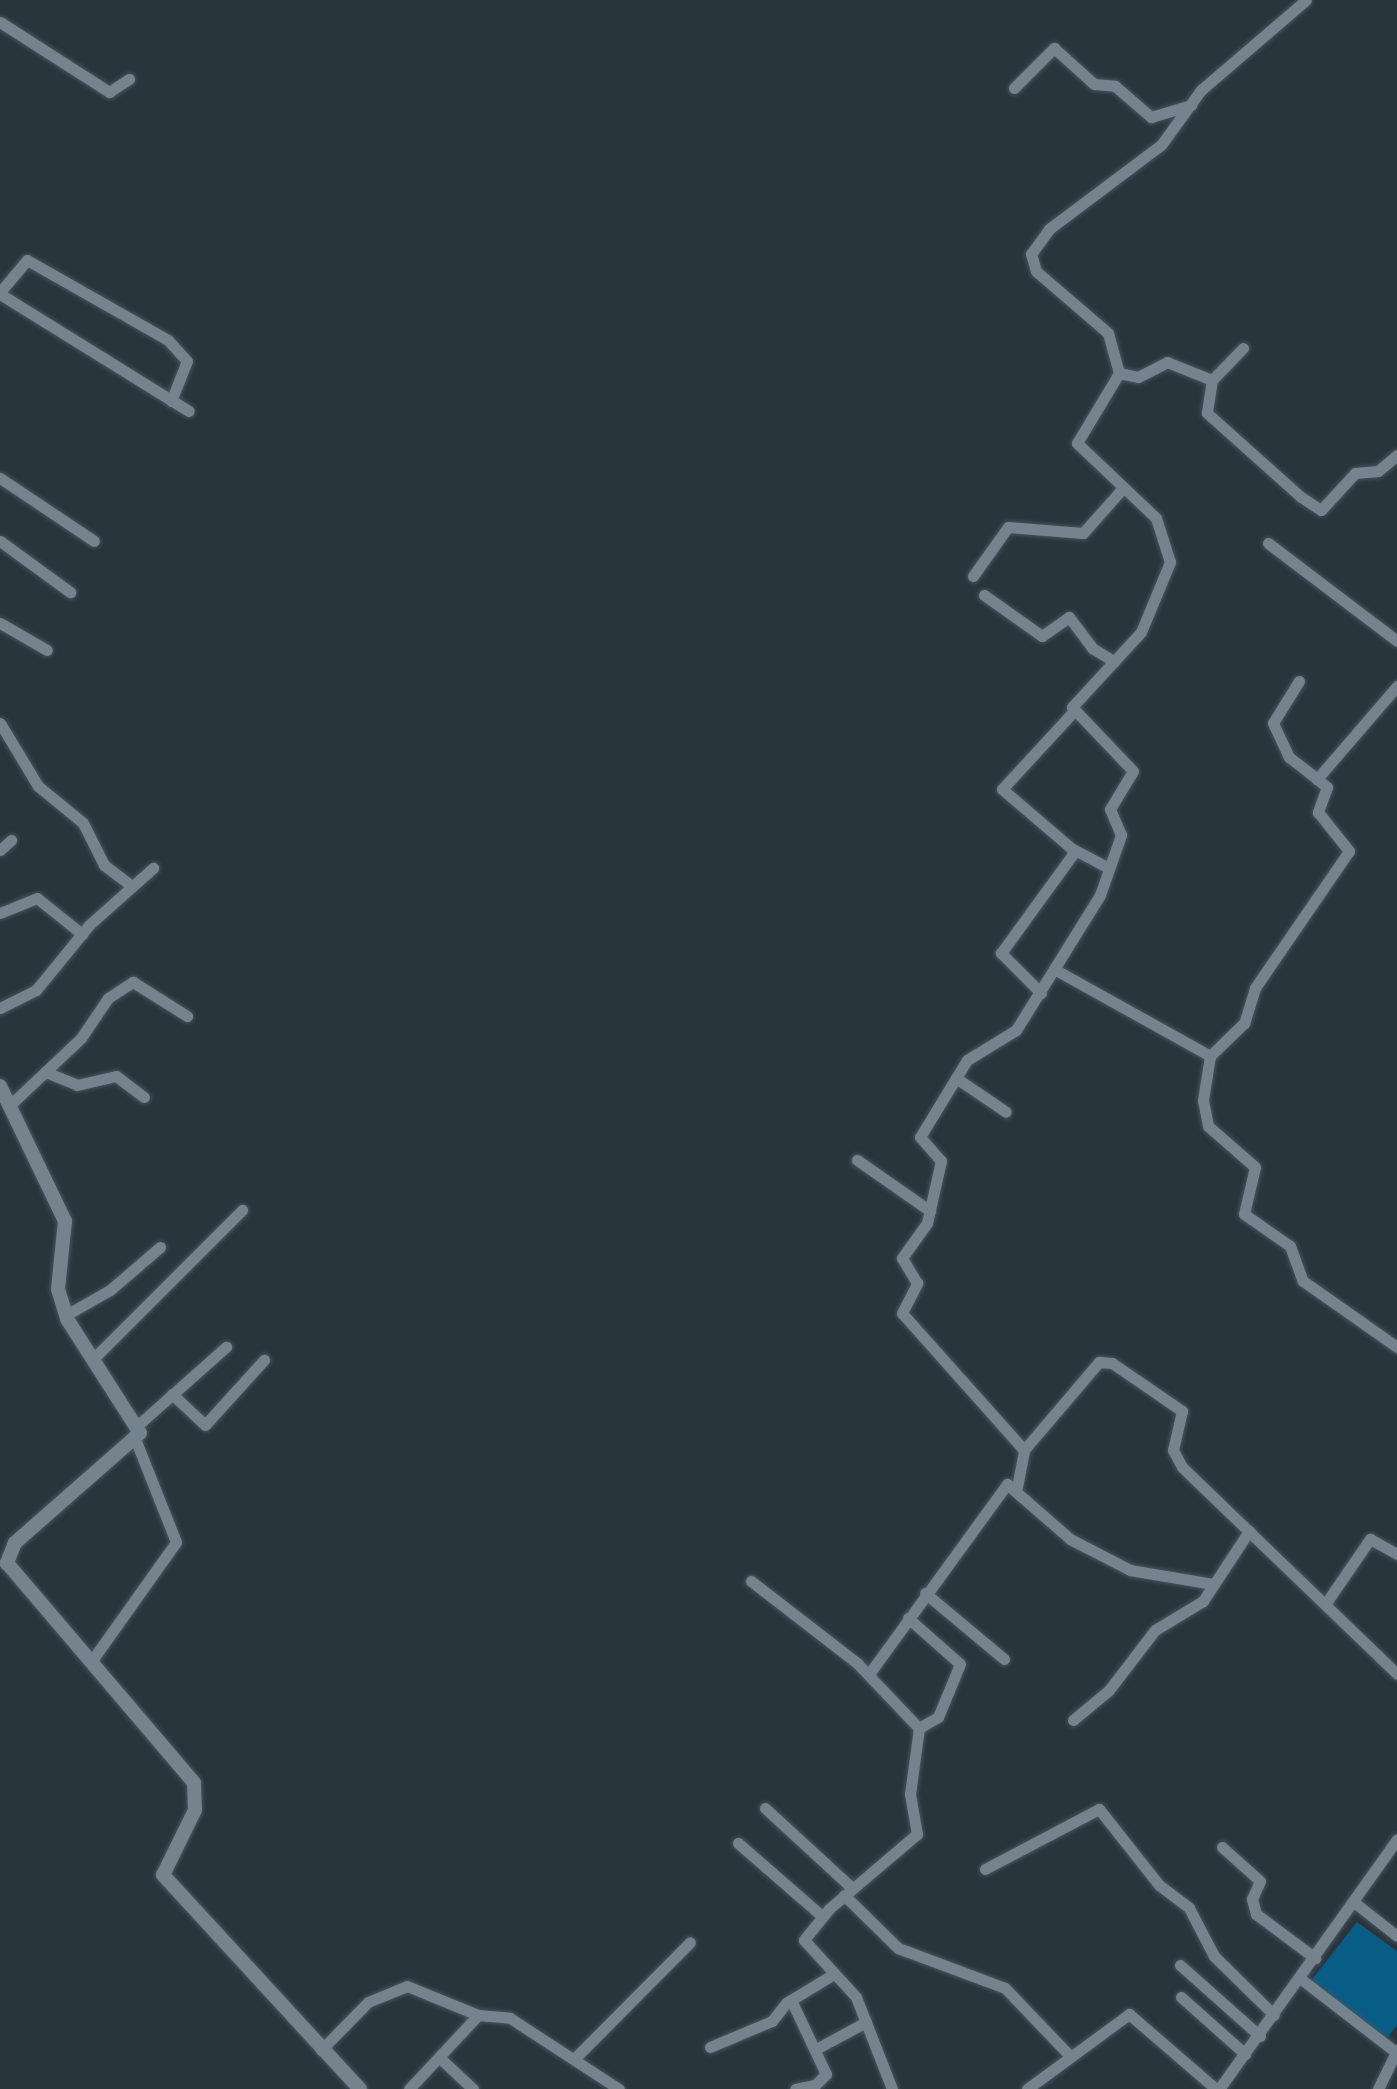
<!DOCTYPE html>
<html>
<head>
<meta charset="utf-8">
<style>
	body { margin:0 }
	#map { position:relative; width:1397px; height:2089px; overflow:hidden; background:#28353d; font-family:"Source Sans 3",sans-serif }
	div>[style] { position:absolute }
	.water>* { inset:0; background:#085d87 }
	.roads { filter:drop-shadow(0 0 2px #48535a) drop-shadow(0 0 2px #48535a) }
	.minor>* { height:11px; margin:-5.5px; padding:0 5.5px; transform-origin:5.5px; border-radius:5.5px; background:#75838e }
	.tertiary>* { height:14px; margin:-7px; padding:0 7px; transform-origin:7px; border-radius:7px; background:#75838e }
	span { translate:-50% -50%; white-space:nowrap; text-align:center; line-height:1.15; -webkit-text-stroke:8px #161b1f; paint-order:stroke }
</style>
</head>
<body>
<div id="map">
	<div class="water">
		<i style="clip-path:polygon(1357px 1922px,1397px 1951px,1397px 2025px,1387px 2038px,1310px 1982px)"></i>
	</div>
	<div class="roads">
		<div class="minor">
			<i style="left:0;top:22px;width:130px;rotate:32.7deg"></i>
			<i style="left:109px;top:92px;width:24px;rotate:-33deg"></i>
			<i style="left:1014px;top:88px;width:57px;rotate:-45deg"></i>
			<i style="left:1054px;top:48px;width:54px;rotate:42deg"></i>
			<i style="left:1094px;top:84px;width:21px;rotate:5deg"></i>
			<i style="left:1115px;top:86px;width:48px;rotate:40.7deg"></i>
			<i style="left:1151px;top:117px;width:42px;rotate:-16.7deg"></i>
			<i style="left:0;top:292px;width:42px;rotate:-49.8deg"></i>
			<i style="left:27px;top:260px;width:162px;rotate:29.6deg"></i>
			<i style="left:168px;top:340px;width:28px;rotate:48deg"></i>
			<i style="left:187px;top:361px;width:43px;rotate:111.8deg"></i>
			<i style="left:0;top:294px;width:222px;rotate:31.8deg"></i>
			<i style="left:1243px;top:348px;width:45px;rotate:134.1deg"></i>
			<i style="left:1212px;top:380px;width:33px;rotate:99deg"></i>
			<i style="left:1207px;top:413px;width:126px;rotate:41.8deg"></i>
			<i style="left:1301px;top:497px;width:24px;rotate:33deg"></i>
			<i style="left:1321px;top:510px;width:50px;rotate:-47.4deg"></i>
			<i style="left:1355px;top:473px;width:23px;rotate:-5deg"></i>
			<i style="left:1378px;top:471px;width:25px;rotate:-40deg"></i>
			<i style="left:1119px;top:373px;width:19px;rotate:12deg"></i>
			<i style="left:1138px;top:377px;width:33px;rotate:-27deg"></i>
			<i style="left:1167px;top:362px;width:48px;rotate:21.8deg"></i>
			<i style="left:0;top:478px;width:113px;rotate:33.8deg"></i>
			<i style="left:0;top:541px;width:87px;rotate:36.1deg"></i>
			<i style="left:1268px;top:543px;width:162px;rotate:37.2deg"></i>
			<i style="left:973px;top:576px;width:60px;rotate:-54.5deg"></i>
			<i style="left:1008px;top:527px;width:75px;rotate:4.6deg"></i>
			<i style="left:1083px;top:533px;width:59px;rotate:-48.4deg"></i>
			<i style="left:984px;top:595px;width:71px;rotate:35.3deg"></i>
			<i style="left:1042px;top:636px;width:33px;rotate:-35deg"></i>
			<i style="left:1069px;top:617px;width:39px;rotate:53deg"></i>
			<i style="left:1092px;top:648px;width:26px;rotate:31deg"></i>
			<i style="left:0;top:623px;width:54px;rotate:29.9deg"></i>
			<i style="left:1299px;top:681px;width:49px;rotate:121.8deg"></i>
			<i style="left:1273px;top:723px;width:38px;rotate:65deg"></i>
			<i style="left:1289px;top:757px;width:36px;rotate:38deg"></i>
			<i style="left:1397px;top:686px;width:123px;rotate:130.7deg"></i>
			<i style="left:1317px;top:779px;width:13px;rotate:39deg"></i>
			<i style="left:1327px;top:787px;width:27px;rotate:110deg"></i>
			<i style="left:1318px;top:812px;width:50px;rotate:51.5deg"></i>
			<i style="left:1349px;top:851px;width:166px;rotate:124.5deg"></i>
			<i style="left:1255px;top:988px;width:37px;rotate:107deg"></i>
			<i style="left:1244px;top:1023px;width:47px;rotate:135.9deg"></i>
			<i style="left:1210px;top:1056px;width:45px;rotate:99deg"></i>
			<i style="left:1203px;top:1100px;width:26px;rotate:79deg"></i>
			<i style="left:1208px;top:1126px;width:62px;rotate:41.1deg"></i>
			<i style="left:1255px;top:1167px;width:48px;rotate:103.2deg"></i>
			<i style="left:1244px;top:1214px;width:56px;rotate:34.8deg"></i>
			<i style="left:1290px;top:1246px;width:37px;rotate:70deg"></i>
			<i style="left:1303px;top:1281px;width:115px;rotate:35.1deg"></i>
			<i style="left:1074px;top:711px;width:106px;rotate:132.7deg"></i>
			<i style="left:1002px;top:789px;width:91px;rotate:40.5deg"></i>
			<i style="left:1071px;top:848px;width:43px;rotate:27.8deg"></i>
			<i style="left:0;top:723px;width:74px;rotate:58.9deg"></i>
			<i style="left:38px;top:786px;width:58px;rotate:39.4deg"></i>
			<i style="left:83px;top:823px;width:47px;rotate:63.4deg"></i>
			<i style="left:104px;top:865px;width:35px;rotate:37deg"></i>
			<i style="left:0;top:850px;width:15px;rotate:-42deg"></i>
			<i style="left:0;top:913px;width:40px;rotate:-22deg"></i>
			<i style="left:37px;top:898px;width:58px;rotate:38.7deg"></i>
			<i style="left:1054px;top:969px;width:179px;rotate:29.1deg"></i>
			<i style="left:1041px;top:993px;width:57px;rotate:-135deg"></i>
			<i style="left:1001px;top:953px;width:126px;rotate:-54deg"></i>
			<i style="left:0;top:1008px;width:40px;rotate:-26.6deg"></i>
			<i style="left:36px;top:990px;width:84px;rotate:-50.8deg"></i>
			<i style="left:89px;top:925px;width:86px;rotate:-41.7deg"></i>
			<i style="left:48px;top:1073px;width:31px;rotate:22deg"></i>
			<i style="left:77px;top:1085px;width:40px;rotate:-13deg"></i>
			<i style="left:116px;top:1076px;width:35px;rotate:37deg"></i>
			<i style="left:956px;top:1078px;width:60px;rotate:34.2deg"></i>
			<i style="left:10px;top:1105px;width:98px;rotate:-43.3deg"></i>
			<i style="left:81px;top:1038px;width:48px;rotate:-56deg"></i>
			<i style="left:108px;top:998px;width:30px;rotate:-33deg"></i>
			<i style="left:133px;top:982px;width:64px;rotate:32.2deg"></i>
			<i style="left:857px;top:1160px;width:89px;rotate:34.9deg"></i>
			<i style="left:66px;top:1315px;width:51px;rotate:-29.6deg"></i>
			<i style="left:110px;top:1290px;width:66px;rotate:-40.7deg"></i>
			<i style="left:93px;top:1359px;width:211px;rotate:-45deg"></i>
			<i style="left:172px;top:1394px;width:45px;rotate:43.2deg"></i>
			<i style="left:205px;top:1425px;width:88px;rotate:-47.8deg"></i>
			<i style="left:138px;top:1425px;width:118px;rotate:-41.6deg"></i>
			<i style="left:1024px;top:1450px;width:116px;rotate:-49.6deg"></i>
			<i style="left:1099px;top:1362px;width:13px;rotate:4deg"></i>
			<i style="left:1112px;top:1363px;width:85px;rotate:34.4deg"></i>
			<i style="left:1182px;top:1411px;width:40px;rotate:103deg"></i>
			<i style="left:1173px;top:1450px;width:19px;rotate:62deg"></i>
			<i style="left:1182px;top:1467px;width:298px;rotate:43.9deg"></i>
			<i style="left:1017px;top:1487px;width:38px;rotate:-79deg"></i>
			<i style="left:1024px;top:1450px;width:183px;rotate:-131.7deg"></i>
			<i style="left:902px;top:1313px;width:34px;rotate:-63deg"></i>
			<i style="left:917px;top:1283px;width:29px;rotate:-121deg"></i>
			<i style="left:902px;top:1258px;width:43px;rotate:-54.5deg"></i>
			<i style="left:927px;top:1223px;width:64px;rotate:-77.3deg"></i>
			<i style="left:941px;top:1161px;width:32px;rotate:-131deg"></i>
			<i style="left:920px;top:1137px;width:90px;rotate:-58.6deg"></i>
			<i style="left:967px;top:1060px;width:57px;rotate:-31.5deg"></i>
			<i style="left:1016px;top:1030px;width:159px;rotate:-58.1deg"></i>
			<i style="left:1100px;top:895px;width:64px;rotate:-70.7deg"></i>
			<i style="left:1121px;top:835px;width:28px;rotate:-113deg"></i>
			<i style="left:1110px;top:809px;width:44px;rotate:-58.8deg"></i>
			<i style="left:1133px;top:771px;width:88px;rotate:-133.6deg"></i>
			<i style="left:1072px;top:707px;width:102px;rotate:-47.4deg"></i>
			<i style="left:1141px;top:632px;width:76px;rotate:-67.5deg"></i>
			<i style="left:1170px;top:562px;width:46px;rotate:-107.7deg"></i>
			<i style="left:1156px;top:518px;width:109px;rotate:-136.5deg"></i>
			<i style="left:1077px;top:443px;width:82px;rotate:-59deg"></i>
			<i style="left:1119px;top:373px;width:41px;rotate:-105.4deg"></i>
			<i style="left:1108px;top:333px;width:95px;rotate:-139.3deg"></i>
			<i style="left:1036px;top:271px;width:18px;rotate:-106deg"></i>
			<i style="left:1031px;top:254px;width:31px;rotate:-54deg"></i>
			<i style="left:1049px;top:229px;width:140px;rotate:-36.9deg"></i>
			<i style="left:1161px;top:145px;width:68px;rotate:-54deg"></i>
			<i style="left:1201px;top:90px;width:138px;rotate:-40.6deg"></i>
			<i style="left:751px;top:1581px;width:134px;rotate:37.7deg"></i>
			<i style="left:857px;top:1663px;width:90px;rotate:46.4deg"></i>
			<i style="left:919px;top:1728px;width:67px;rotate:97.8deg"></i>
			<i style="left:910px;top:1794px;width:41px;rotate:80.1deg"></i>
			<i style="left:917px;top:1834px;width:116px;rotate:139.6deg"></i>
			<i style="left:829px;top:1909px;width:40px;rotate:129deg"></i>
			<i style="left:804px;top:1940px;width:77px;rotate:47.6deg"></i>
			<i style="left:856px;top:1997px;width:99px;rotate:68.6deg"></i>
			<i style="left:925px;top:1593px;width:103px;rotate:39.9deg"></i>
			<i style="left:1326px;top:1603px;width:78px;rotate:-55.5deg"></i>
			<i style="left:1370px;top:1539px;width:31px;rotate:29deg"></i>
			<i style="left:908px;top:1618px;width:69px;rotate:41.5deg"></i>
			<i style="left:960px;top:1664px;width:57px;rotate:112.5deg"></i>
			<i style="left:938px;top:1717px;width:22px;rotate:150deg"></i>
			<i style="left:93px;top:1659px;width:143px;rotate:-54.6deg"></i>
			<i style="left:176px;top:1542px;width:109px;rotate:-111.6deg"></i>
			<i style="left:869px;top:1674px;width:235px;rotate:-54deg"></i>
			<i style="left:1007px;top:1484px;width:84px;rotate:41.1deg"></i>
			<i style="left:1070px;top:1539px;width:68px;rotate:27.3deg"></i>
			<i style="left:1130px;top:1570px;width:84px;rotate:9.6deg"></i>
			<i style="left:1073px;top:1720px;width:47px;rotate:-39.8deg"></i>
			<i style="left:1109px;top:1690px;width:76px;rotate:-52.5deg"></i>
			<i style="left:1155px;top:1630px;width:56px;rotate:-31.1deg"></i>
			<i style="left:1203px;top:1601px;width:84px;rotate:-56.7deg"></i>
			<i style="left:765px;top:1808px;width:118px;rotate:42.6deg"></i>
			<i style="left:738px;top:1843px;width:111px;rotate:41deg"></i>
			<i style="left:1222px;top:1847px;width:51px;rotate:41.8deg"></i>
			<i style="left:1260px;top:1881px;width:20px;rotate:114deg"></i>
			<i style="left:1252px;top:1899px;width:16px;rotate:75deg"></i>
			<i style="left:1256px;top:1914px;width:74px;rotate:36.7deg"></i>
			<i style="left:985px;top:1869px;width:129px;rotate:-27.8deg"></i>
			<i style="left:1099px;top:1809px;width:97px;rotate:51.7deg"></i>
			<i style="left:1159px;top:1885px;width:38px;rotate:37deg"></i>
			<i style="left:1189px;top:1908px;width:54px;rotate:62.5deg"></i>
			<i style="left:1214px;top:1956px;width:84px;rotate:44.5deg"></i>
			<i style="left:844px;top:1895px;width:76px;rotate:44.5deg"></i>
			<i style="left:898px;top:1948px;width:114px;rotate:20.5deg"></i>
			<i style="left:1005px;top:1988px;width:93px;rotate:46.3deg"></i>
			<i style="left:1355px;top:1903px;width:53px;rotate:38.2deg"></i>
			<i style="left:1180px;top:1965px;width:107px;rotate:41.6deg"></i>
			<i style="left:1301px;top:1979px;width:121px;rotate:37.6deg"></i>
			<i style="left:1181px;top:1997px;width:86px;rotate:41.7deg"></i>
			<i style="left:791px;top:2000px;width:82px;rotate:64.7deg"></i>
			<i style="left:826px;top:2074px;width:16px;rotate:135deg"></i>
			<i style="left:815px;top:2085px;width:20px;rotate:169deg"></i>
			<i style="left:710px;top:2047px;width:67px;rotate:-22.8deg"></i>
			<i style="left:772px;top:2021px;width:23px;rotate:-52deg"></i>
			<i style="left:786px;top:2003px;width:54px;rotate:-31.3deg"></i>
			<i style="left:816px;top:2049px;width:57px;rotate:-28.4deg"></i>
			<i style="left:321px;top:2050px;width:67px;rotate:-45.6deg"></i>
			<i style="left:368px;top:2002px;width:42px;rotate:-22.3deg"></i>
			<i style="left:407px;top:1986px;width:77px;rotate:22.2deg"></i>
			<i style="left:478px;top:2015px;width:32px;rotate:5deg"></i>
			<i style="left:510px;top:2018px;width:130px;rotate:33.1deg"></i>
			<i style="left:575px;top:2058px;width:163px;rotate:-45.2deg"></i>
			<i style="left:441px;top:2059px;width:44px;rotate:43.2deg"></i>
			<i style="left:409px;top:2089px;width:101px;rotate:-47deg"></i>
			<i style="left:1027px;top:2089px;width:127px;rotate:-36.3deg"></i>
			<i style="left:1129px;top:2014px;width:115px;rotate:40.8deg"></i>
			<i style="left:1219px;top:2089px;width:307px;rotate:-54.5deg"></i>
			<i style="left:1378px;top:2089px;width:43px;rotate:-64deg"></i>
		</div>
		<div class="tertiary">
			<i style="left:0;top:1086px;width:150px;rotate:64.3deg"></i>
			<i style="left:65px;top:1221px;width:68px;rotate:95.9deg"></i>
			<i style="left:58px;top:1289px;width:31px;rotate:73deg"></i>
			<i style="left:67px;top:1319px;width:135px;rotate:57.4deg"></i>
			<i style="left:140px;top:1433px;width:167px;rotate:138.7deg"></i>
			<i style="left:15px;top:1543px;width:22px;rotate:112deg"></i>
			<i style="left:7px;top:1563px;width:289px;rotate:49.6deg"></i>
			<i style="left:194px;top:1783px;width:27px;rotate:88deg"></i>
			<i style="left:195px;top:1810px;width:72px;rotate:116.2deg"></i>
			<i style="left:163px;top:1875px;width:291px;rotate:47.4deg"></i>
		</div>
	</div>
</div>
</body>
</html>
